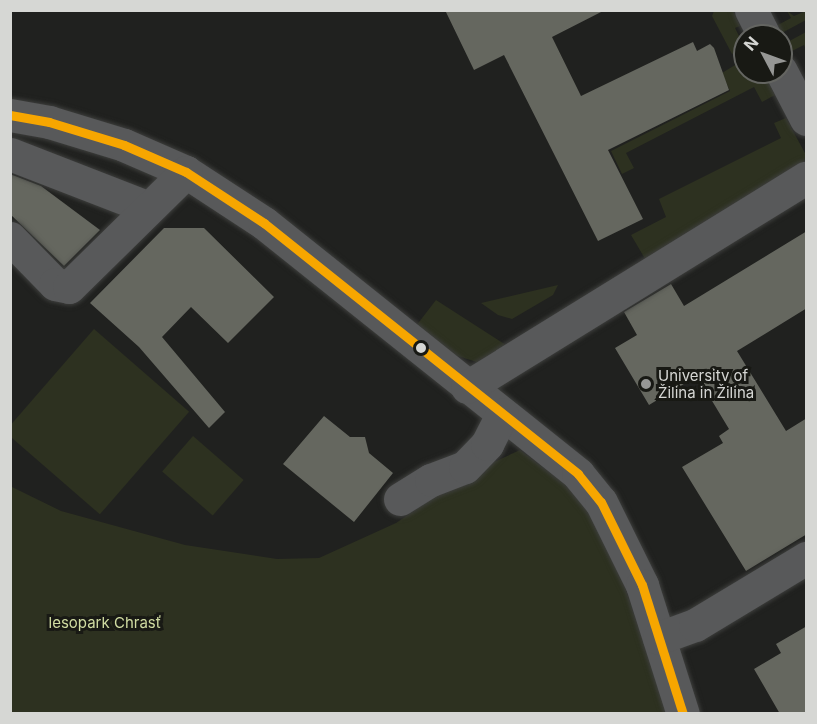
<!DOCTYPE html>
<html>
<head>
<meta charset="utf-8">
<style>
	body { margin:0 }
	#map { position:relative; width:817px; height:724px; overflow:hidden; background:#20211f; font-family:Inter,sans-serif }
	div>[style] { position:absolute }
	.green>* { inset:0; background:#2d3120; transform-origin:0 0 }
	.building>* { inset:0; background:#65675f }
	.roads { filter:drop-shadow(0 0 2px #3d3e3c) drop-shadow(0 0 2px #3d3e3c) }
	.minor>* { height:33px; margin:-16.5px; padding:0 16.5px; transform-origin:16.5px; border-radius:16.5px; background:#58595a }
	.bus-1>* { height:9px; margin:-4.5px; padding:0 4.5px; transform-origin:4.5px; border-radius:4.5px; background:#f7a600 }
	.dots>* { width:16px; height:16px; translate:-50% -50%; box-sizing:border-box; border:3px solid #181914; border-radius:50% }
	span { translate:-50% -50%; white-space:nowrap; text-align:center; line-height:1.15; -webkit-text-stroke:6px #181914; paint-order:stroke }
	.poi-label { font-size:15px; color:#d6d7d4 }
	.left { translate:0 -50%; text-align:left }
	.park-label { font-size:15px; color:#d0dca2 }
	.frame { position:absolute; inset:0; border:12px solid #d6d7d4; pointer-events:none }
	.north { position:absolute; left:733px; top:24px; width:60px; height:60px; box-sizing:border-box; background:#181914; border:2px solid #646561; border-radius:50%; rotate:311deg; font-size:16px; font-weight:700; line-height:24px; text-align:center; color:#d6d7d4 }
	.north::after { content:''; display:block; margin:auto; width:21px; height:27px; background:#969795; clip-path:polygon(50% 0,100% 100%,50% 72%,0 100%) }
</style>
</head>
<body>
<div id="map">
	<div class="green">
		<i style="clip-path:polygon(714px 11px,733px 11px,740px 26px,735px 28px,741px 40px,745px 38px,745px 47px,732px 54px,712px 16px)"></i>
		<i style="clip-path:polygon(787px 11px,794px 16px,806px 11px,806px 20px,778px 35px,774px 27px,791px 18px)"></i>
		<i style="clip-path:polygon(806px 32px,806px 50px,804px 45px,786px 54px,782px 45px)"></i>
		<i style="clip-path:polygon(745px 59px,745px 72px,763px 72px,775px 95px,762px 102px,754px 87px,626px 153px,634px 168px,622px 174px,611px 151px,730px 91px,722px 73px)"></i>
		<i style="clip-path:polygon(786px 118px,806px 155px,803px 165px,647px 262px,631px 235px,666px 217px,659px 199px,781px 138px,774px 123px)"></i>
		<i style="clip-path:polygon(558px 285px,553px 295px,512px 319px,498px 315px,481px 303px)"></i>
		<i style="clip-path:polygon(436px 300px,509px 347px,480px 363px,448px 353px,416px 326px)"></i>
		<i style="left:94px;top:329px;width:126px;height:136px;rotate:41deg"></i>
		<i style="left:193px;top:436px;width:67px;height:47px;rotate:41deg"></i>
		<i style="clip-path:polygon(520px 450px,598px 509px,668px 713px,11px 713px,10px 486px,61px 511px,185px 545px,277px 559px,319px 558px,396px 523px,466px 475px)"></i>
	</div>
	<div class="building">
		<i style="clip-path:polygon(445px 10px,605px 10px,552px 37px,581px 96px,693px 42px,697px 51px,710px 44px,714px 48px,729px 90px,608px 150px,643px 219px,598px 241px,504px 55px,474px 70px)"></i>
		<i style="clip-path:polygon(10px 174px,41px 186px,100px 230px,64px 266px,10px 214px)"></i>
		<i style="clip-path:polygon(164px 228px,204px 228px,274px 297px,228px 343px,191px 307px,162px 337px,225px 412px,209px 428px,139px 347px,90px 303px)"></i>
		<i style="clip-path:polygon(807px 231px,807px 308px,737px 351px,786px 431px,807px 418px,807px 534px,746px 571px,682px 467px,723px 443px,719px 436px,729px 429px,697px 376px,649px 405px,615px 348px,637px 335px,624px 312px,666px 287px,671px 284px,684px 306px)"></i>
		<i style="clip-path:polygon(324px 416px,350px 437px,365px 437px,369px 453px,393px 473px,354px 522px,283px 464px)"></i>
		<i style="clip-path:polygon(807px 626px,807px 714px,780px 714px,754px 669px,781px 653px,776px 644px)"></i>
	</div>
	<div class="roads">
		<div class="minor">
			<i style="left:751px;top:10px;width:29px;rotate:63deg"></i>
			<i style="left:781px;top:71px;width:54px;rotate:62.5deg"></i>
			<i style="left:10px;top:115px;width:40px;rotate:10deg"></i>
			<i style="left:49px;top:122px;width:78px;rotate:17deg"></i>
			<i style="left:124px;top:145px;width:68px;rotate:23.5deg"></i>
			<i style="left:186px;top:172px;width:93px;rotate:33.2deg"></i>
			<i style="left:264px;top:223px;width:402px;rotate:38.6deg"></i>
			<i style="left:578px;top:474px;width:36px;rotate:51deg"></i>
			<i style="left:601px;top:502px;width:93px;rotate:63.7deg"></i>
			<i style="left:642px;top:585px;width:135px;rotate:72.4deg"></i>
			<i style="left:10px;top:154px;width:149px;rotate:21.2deg"></i>
			<i style="left:10px;top:238px;width:64px;rotate:45.6deg"></i>
			<i style="left:55px;top:284px;width:14px;rotate:12deg"></i>
			<i style="left:69px;top:287px;width:164px;rotate:-44.5deg"></i>
			<i style="left:467px;top:387px;width:398px;rotate:-31.7deg"></i>
			<i style="left:400px;top:499px;width:36px;rotate:-32deg"></i>
			<i style="left:431px;top:480px;width:36px;rotate:-21deg"></i>
			<i style="left:465px;top:467px;width:32px;rotate:-46deg"></i>
			<i style="left:487px;top:444px;width:33px;rotate:-63deg"></i>
			<i style="left:659px;top:638px;width:38px;rotate:-20deg"></i>
			<i style="left:695px;top:625px;width:130px;rotate:-31.1deg"></i>
		</div>
	</div>
	<div class="bus-1">
		<i style="left:10px;top:115px;width:40px;rotate:10deg"></i>
		<i style="left:49px;top:122px;width:78px;rotate:17deg"></i>
		<i style="left:124px;top:145px;width:68px;rotate:23.5deg"></i>
		<i style="left:186px;top:172px;width:93px;rotate:33.2deg"></i>
		<i style="left:264px;top:223px;width:402px;rotate:38.6deg"></i>
		<i style="left:578px;top:474px;width:36px;rotate:51deg"></i>
		<i style="left:601px;top:502px;width:93px;rotate:63.7deg"></i>
		<i style="left:642px;top:585px;width:135px;rotate:72.4deg"></i>
	</div>
	<div class="dots">
		<i style="left:421px;top:348px;background:#d6d7d4"></i>
		<i style="left:646px;top:384px;background:#969795"></i>
	</div>
	<div class="poi-label">
		<span class="left" style="left:658px;top:384px">University of<br>Žilina in Žilina</span>
	</div>
	<div class="park-label">
		<span style="left:105px;top:623px">lesopark Chrasť</span>
	</div>
	<div class="frame"></div>
	<div class="north">N</div>
</div>
</body>
</html>
